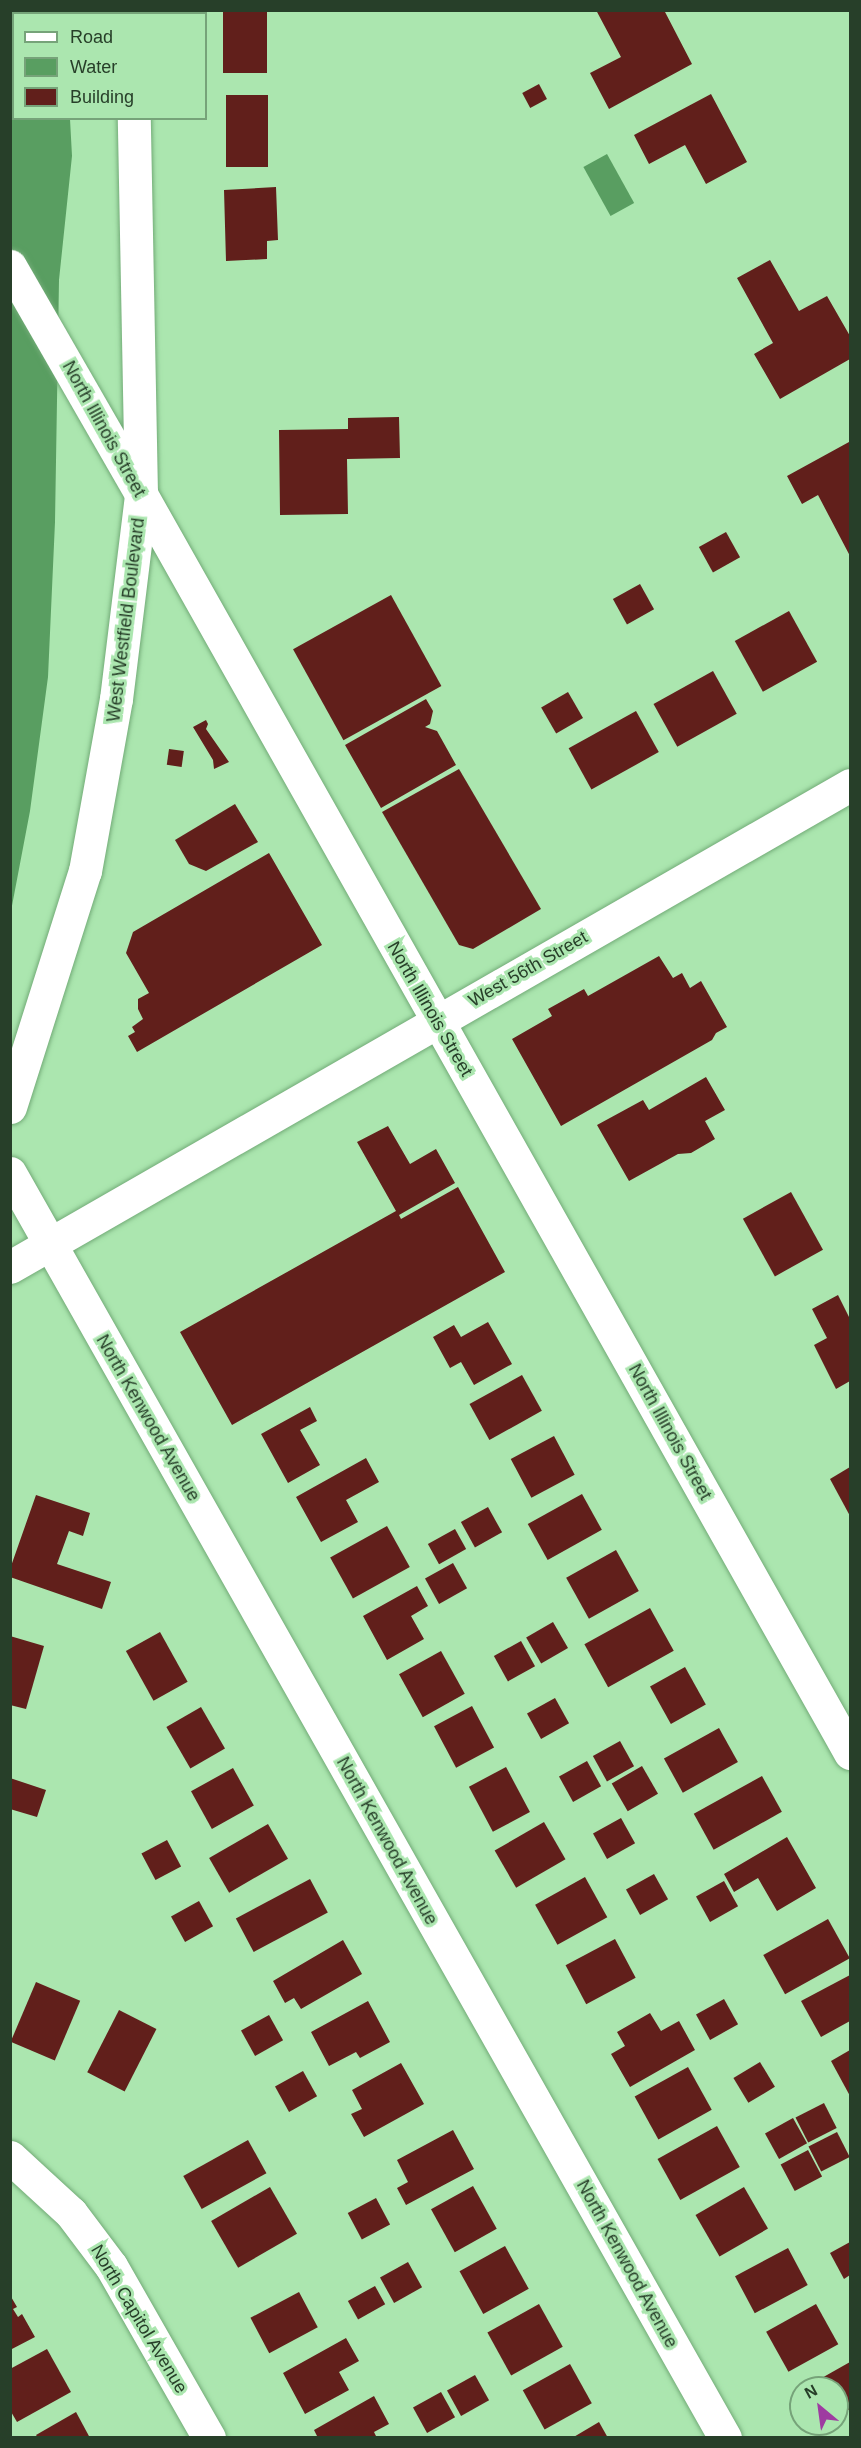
<!DOCTYPE html>
<html>
<head>
<meta charset="utf-8">
<style>
	body { margin:0 }
	#map { position:relative; width:861px; height:2448px; overflow:hidden; background:#abe6af; font-family:Arial,sans-serif }
	div>[style] { position:absolute }
	.water>* { inset:0; background:#599e61; transform-origin:0 0 }
	.building>* { inset:0; background:#611f1b; transform-origin:0 0 }
	.roads { filter:drop-shadow(0 0 2px #72ab77) drop-shadow(0 0 2px #72ab77) }
	.street>* { height:33px; margin:-16.5px; padding:0 16.5px; transform-origin:16.5px; border-radius:16.5px; background:#fff }
	.secondary>* { height:33px; margin:-16.5px; padding:0 16.5px; transform-origin:16.5px; border-radius:16.5px; background:#fff }
	span { translate:-50% -50%; white-space:nowrap; text-align:center; line-height:1.15; -webkit-text-stroke:6px #abe6af; paint-order:stroke }
	.street-label { font-size:18px; color:#273f29 }
	.frame { position:absolute; inset:0; border:12px solid #273f29; pointer-events:none }
	.legend { position:absolute; left:12px; top:12px; width:195px; height:108px; box-sizing:border-box; background:#abe6af; border:2px solid #76a379; margin:0; padding:8px 10px; list-style:none; font-size:18px; color:#273f29 }
	.legend li { display:flex; align-items:center; gap:12px; height:30px }
	.legend b { width:30px; border:2px solid #76a379 }
	.north { position:absolute; left:789px; top:2376px; width:60px; height:60px; box-sizing:border-box; background:#abe6af; border:2px solid #76a379; border-radius:50%; rotate:331deg; font-size:16px; font-weight:700; line-height:24px; text-align:center; color:#273f29 }
	.north::after { content:''; display:block; margin:auto; width:21px; height:27px; background:#9e3ba1; clip-path:polygon(50% 0,100% 100%,50% 72%,0 100%) }
</style>
</head>
<body>
<div id="map">
	<div class="water">
		<i style="clip-path:polygon(11px 11px,64px 11px,64px 13px,14px 14px,14px 118px,70px 119px,72px 156px,59px 280px,55px 522px,48px 677px,30px 811px,11px 911px)"></i>
		<i style="left:607px;top:154px;width:56px;height:27px;rotate:61deg"></i>
	</div>
	<div class="building">
		<i style="left:223px;top:10px;width:44px;height:63px"></i>
		<i style="clip-path:polygon(596px 10px,664px 10px,692px 64px,609px 109px,590px 73px,621px 57px)"></i>
		<i style="left:539px;top:84px;width:17px;height:19px;rotate:62deg"></i>
		<i style="clip-path:polygon(711px 94px,747px 162px,706px 184px,685px 145px,649px 164px,634px 135px)"></i>
		<i style="left:268px;top:95px;width:72px;height:42px;rotate:90deg"></i>
		<i style="clip-path:polygon(276px 187px,278px 240px,267px 241px,267px 259px,226px 261px,224px 190px)"></i>
		<i style="clip-path:polygon(770px 260px,799px 311px,827px 296px,850px 336px,850px 359px,780px 399px,754px 354px,773px 343px,737px 278px)"></i>
		<i style="clip-path:polygon(399px 417px,400px 458px,347px 459px,348px 514px,280px 515px,279px 430px,348px 429px,348px 418px)"></i>
		<i style="clip-path:polygon(849px 442px,850px 444px,850px 556px,818px 495px,802px 504px,787px 476px)"></i>
		<i style="left:726px;top:532px;width:29px;height:31px;rotate:61deg"></i>
		<i style="left:640px;top:584px;width:29px;height:31px;rotate:61deg"></i>
		<i style="left:391px;top:595px;width:104px;height:112px;rotate:61deg"></i>
		<i style="left:789px;top:611px;width:58px;height:62px;rotate:61deg"></i>
		<i style="left:713px;top:671px;width:49px;height:68px;rotate:61deg"></i>
		<i style="left:568px;top:692px;width:30px;height:31px;rotate:60deg"></i>
		<i style="clip-path:polygon(426px 699px,433px 711px,430px 724px,425px 727px,437px 731px,456px 765px,381px 808px,345px 745px)"></i>
		<i style="left:636px;top:711px;width:47px;height:77px;rotate:61deg"></i>
		<i style="clip-path:polygon(206px 720px,208px 724px,206px 729px,229px 762px,214px 769px,213px 760px,193px 727px)"></i>
		<i style="left:169px;top:749px;width:15px;height:16px;rotate:8deg"></i>
		<i style="clip-path:polygon(459px 769px,541px 909px,473px 949px,459px 945px,382px 812px)"></i>
		<i style="clip-path:polygon(235px 804px,258px 842px,206px 871px,189px 864px,175px 840px)"></i>
		<i style="clip-path:polygon(269px 853px,322px 945px,137px 1052px,128px 1036px,135px 1032px,132px 1027px,143px 1019px,138px 1009px,138px 999px,149px 993px,126px 953px,133px 932px)"></i>
		<i style="clip-path:polygon(659px 956px,673px 978px,682px 973px,690px 988px,701px 981px,727px 1027px,716px 1033px,712px 1040px,561px 1126px,512px 1039px,552px 1016px,548px 1009px,584px 989px,588px 996px)"></i>
		<i style="clip-path:polygon(706px 1077px,725px 1110px,705px 1121px,715px 1139px,691px 1153px,678px 1154px,629px 1181px,597px 1125px,643px 1100px,649px 1110px)"></i>
		<i style="clip-path:polygon(388px 1126px,410px 1164px,436px 1149px,455px 1183px,399px 1215px,401px 1219px,458px 1187px,505px 1272px,232px 1425px,180px 1332px,396px 1211px,357px 1142px)"></i>
		<i style="left:791px;top:1192px;width:66px;height:55px;rotate:61deg"></i>
		<i style="clip-path:polygon(838px 1295px,850px 1319px,850px 1381px,836px 1389px,814px 1345px,827px 1338px,812px 1309px)"></i>
		<i style="clip-path:polygon(488px 1322px,512px 1364px,474px 1385px,461px 1362px,450px 1368px,433px 1337px,454px 1325px,461px 1337px)"></i>
		<i style="left:522px;top:1375px;width:41px;height:60px;rotate:61deg"></i>
		<i style="clip-path:polygon(310px 1407px,317px 1421px,300px 1430px,320px 1465px,288px 1483px,261px 1434px)"></i>
		<i style="left:554px;top:1436px;width:44px;height:49px;rotate:62deg"></i>
		<i style="clip-path:polygon(366px 1458px,379px 1482px,346px 1500px,358px 1522px,321px 1542px,296px 1497px)"></i>
		<i style="clip-path:polygon(850px 1467px,850px 1516px,830px 1479px)"></i>
		<i style="left:582px;top:1494px;width:41px;height:62px;rotate:61deg"></i>
		<i style="clip-path:polygon(36px 1495px,90px 1513px,83px 1536px,69px 1531px,57px 1564px,111px 1582px,102px 1609px,10px 1577px,10px 1569px)"></i>
		<i style="left:488px;top:1507px;width:29px;height:31px;rotate:61deg"></i>
		<i style="left:387px;top:1526px;width:47px;height:65px;rotate:61deg"></i>
		<i style="left:455px;top:1529px;width:23px;height:31px;rotate:61deg"></i>
		<i style="left:616px;top:1550px;width:47px;height:57px;rotate:61deg"></i>
		<i style="left:453px;top:1563px;width:29px;height:32px;rotate:61deg"></i>
		<i style="clip-path:polygon(417px 1586px,428px 1606px,411px 1616px,424px 1639px,387px 1660px,363px 1616px)"></i>
		<i style="left:650px;top:1608px;width:49px;height:75px;rotate:61deg"></i>
		<i style="left:553px;top:1622px;width:30px;height:31px;rotate:60deg"></i>
		<i style="left:160px;top:1632px;width:57px;height:39px;rotate:61deg"></i>
		<i style="clip-path:polygon(10px 1636px,44px 1646px,26px 1709px,10px 1705px)"></i>
		<i style="left:521px;top:1641px;width:29px;height:31px;rotate:61deg"></i>
		<i style="left:441px;top:1651px;width:49px;height:48px;rotate:61deg"></i>
		<i style="left:685px;top:1667px;width:43px;height:40px;rotate:61deg"></i>
		<i style="left:555px;top:1698px;width:29px;height:32px;rotate:61deg"></i>
		<i style="left:472px;top:1706px;width:47px;height:43px;rotate:62deg"></i>
		<i style="left:201px;top:1707px;width:48px;height:40px;rotate:60deg"></i>
		<i style="left:719px;top:1728px;width:39px;height:63px;rotate:61deg"></i>
		<i style="left:620px;top:1741px;width:29px;height:31px;rotate:61deg"></i>
		<i style="left:587px;top:1761px;width:29px;height:32px;rotate:61deg"></i>
		<i style="left:642px;top:1766px;width:32px;height:35px;rotate:60deg"></i>
		<i style="left:506px;top:1767px;width:51px;height:42px;rotate:62deg"></i>
		<i style="left:233px;top:1768px;width:43px;height:48px;rotate:61deg"></i>
		<i style="left:762px;top:1776px;width:41px;height:78px;rotate:61deg"></i>
		<i style="clip-path:polygon(10px 1778px,46px 1790px,37px 1817px,10px 1809px)"></i>
		<i style="left:621px;top:1818px;width:29px;height:32px;rotate:61deg"></i>
		<i style="left:544px;top:1822px;width:43px;height:57px;rotate:60deg"></i>
		<i style="left:268px;top:1824px;width:40px;height:68px;rotate:60deg"></i>
		<i style="clip-path:polygon(787px 1837px,816px 1888px,777px 1911px,758px 1878px,734px 1892px,724px 1874px)"></i>
		<i style="left:167px;top:1840px;width:30px;height:29px;rotate:62deg"></i>
		<i style="left:654px;top:1874px;width:29px;height:32px;rotate:61deg"></i>
		<i style="left:585px;top:1877px;width:46px;height:57px;rotate:61deg"></i>
		<i style="left:310px;top:1879px;width:38px;height:84px;rotate:62deg"></i>
		<i style="left:724px;top:1881px;width:29px;height:32px;rotate:61deg"></i>
		<i style="left:199px;top:1901px;width:29px;height:32px;rotate:61deg"></i>
		<i style="left:828px;top:1919px;width:45px;height:74px;rotate:61deg"></i>
		<i style="left:615px;top:1939px;width:44px;height:56px;rotate:62deg"></i>
		<i style="clip-path:polygon(343px 1940px,362px 1974px,301px 2009px,294px 1998px,285px 2003px,273px 1981px)"></i>
		<i style="clip-path:polygon(850px 1975px,850px 2021px,821px 2037px,801px 2001px)"></i>
		<i style="left:36px;top:1982px;width:48px;height:65px;rotate:23deg"></i>
		<i style="left:724px;top:1999px;width:29px;height:32px;rotate:61deg"></i>
		<i style="clip-path:polygon(368px 2001px,390px 2042px,360px 2058px,356px 2052px,329px 2066px,311px 2032px)"></i>
		<i style="left:119px;top:2010px;width:42px;height:70px;rotate:27deg"></i>
		<i style="clip-path:polygon(650px 2013px,661px 2031px,679px 2021px,695px 2050px,630px 2087px,611px 2054px,625px 2046px,617px 2032px)"></i>
		<i style="left:269px;top:2015px;width:29px;height:32px;rotate:61deg"></i>
		<i style="clip-path:polygon(850px 2050px,850px 2096px,831px 2061px)"></i>
		<i style="left:760px;top:2062px;width:29px;height:31px;rotate:59deg"></i>
		<i style="clip-path:polygon(401px 2063px,424px 2104px,364px 2137px,351px 2114px,362px 2109px,352px 2090px)"></i>
		<i style="left:688px;top:2067px;width:49px;height:61px;rotate:61deg"></i>
		<i style="left:303px;top:2071px;width:29px;height:32px;rotate:61deg"></i>
		<i style="left:824px;top:2103px;width:28px;height:32px;rotate:63deg"></i>
		<i style="left:793px;top:2118px;width:29px;height:32px;rotate:61deg"></i>
		<i style="left:717px;top:2126px;width:47px;height:68px;rotate:61deg"></i>
		<i style="clip-path:polygon(453px 2130px,474px 2169px,406px 2205px,397px 2188px,408px 2182px,397px 2160px)"></i>
		<i style="left:837px;top:2132px;width:28px;height:32px;rotate:63deg"></i>
		<i style="left:248px;top:2140px;width:38px;height:74px;rotate:61deg"></i>
		<i style="left:808px;top:2150px;width:30px;height:31px;rotate:62deg"></i>
		<i style="left:473px;top:2186px;width:49px;height:48px;rotate:61deg"></i>
		<i style="left:270px;top:2187px;width:54px;height:68px;rotate:60deg"></i>
		<i style="left:744px;top:2187px;width:48px;height:56px;rotate:60deg"></i>
		<i style="left:376px;top:2198px;width:30px;height:32px;rotate:62deg"></i>
		<i style="clip-path:polygon(850px 2242px,850px 2275px,844px 2279px,830px 2253px)"></i>
		<i style="left:505px;top:2246px;width:49px;height:52px;rotate:61deg"></i>
		<i style="left:788px;top:2248px;width:42px;height:60px;rotate:62deg"></i>
		<i style="left:408px;top:2262px;width:29px;height:32px;rotate:61deg"></i>
		<i style="left:375px;top:2286px;width:21px;height:31px;rotate:61deg"></i>
		<i style="left:299px;top:2292px;width:40px;height:55px;rotate:62deg"></i>
		<i style="clip-path:polygon(10px 2295px,17px 2307px,13px 2309px,18px 2317px,22px 2314px,35px 2337px,10px 2350px)"></i>
		<i style="left:539px;top:2304px;width:49px;height:59px;rotate:61deg"></i>
		<i style="left:816px;top:2304px;width:46px;height:57px;rotate:61deg"></i>
		<i style="clip-path:polygon(346px 2338px,359px 2361px,339px 2372px,349px 2390px,305px 2414px,283px 2373px)"></i>
		<i style="clip-path:polygon(47px 2349px,71px 2392px,17px 2422px,10px 2410px,10px 2369px)"></i>
		<i style="clip-path:polygon(850px 2362px,850px 2409px,837px 2416px,837px 2388px,804px 2388px)"></i>
		<i style="left:570px;top:2364px;width:45px;height:54px;rotate:61deg"></i>
		<i style="left:475px;top:2375px;width:29px;height:32px;rotate:61deg"></i>
		<i style="left:441px;top:2392px;width:29px;height:32px;rotate:61deg"></i>
		<i style="clip-path:polygon(374px 2396px,389px 2424px,374px 2432px,377px 2438px,318px 2438px,314px 2430px)"></i>
		<i style="clip-path:polygon(76px 2412px,90px 2438px,38px 2438px,36px 2435px)"></i>
		<i style="clip-path:polygon(599px 2422px,608px 2438px,572px 2438px)"></i>
	</div>
	<div class="roads">
		<div class="street">
			<i style="left:10px;top:266px;width:263px;rotate:60.1deg"></i>
			<i style="left:10px;top:1173px;width:1453px;rotate:60.52deg"></i>
			<i style="left:10px;top:1267px;width:968px;rotate:-29.85deg"></i>
		</div>
		<div class="secondary">
			<i style="left:133px;top:10px;width:4px;rotate:90deg"></i>
			<i style="left:141px;top:494px;width:1445px;rotate:60.61deg"></i>
			<i style="left:10px;top:1107px;width:248px;rotate:-72.4deg"></i>
			<i style="left:85px;top:871px;width:175px;rotate:-79.8deg"></i>
			<i style="left:116px;top:699px;width:207px;rotate:-83deg"></i>
			<i style="left:141px;top:494px;width:376px;rotate:-91.1deg"></i>
			<i style="left:10px;top:2157px;width:83px;rotate:42.6deg"></i>
			<i style="left:71px;top:2213px;width:66px;rotate:53deg"></i>
			<i style="left:111px;top:2266px;width:198px;rotate:60.3deg"></i>
		</div>
	</div>
	<div class="street-label">
		<span style="left:104px;top:429px;rotate:61deg">North Illinois Street</span>
		<span style="left:126px;top:620px;rotate:-83deg">West Westfield Boulevard</span>
		<span style="left:528px;top:969px;rotate:-30deg">West 56th Street</span>
		<span style="left:430px;top:1009px;rotate:60deg">North Illinois Street</span>
		<span style="left:148px;top:1418px;rotate:60deg">North Kenwood Avenue</span>
		<span style="left:670px;top:1432px;rotate:61deg">North Illinois Street</span>
		<span style="left:387px;top:1841px;rotate:61deg">North Kenwood Avenue</span>
		<span style="left:627px;top:2264px;rotate:61deg">North Kenwood Avenue</span>
		<span style="left:139px;top:2319px;rotate:59deg">North Capitol Avenue</span>
	</div>
	<div class="frame"></div>
	<ul class="legend">
	<li><b style="height:8px;background:#fff"></b>Road</li>
	<li><b style="height:16px;background:#599e61"></b>Water</li>
	<li><b style="height:16px;background:#611f1b"></b>Building</li>
	</ul>
	<div class="north">N</div>
</div>
</body>
</html>
